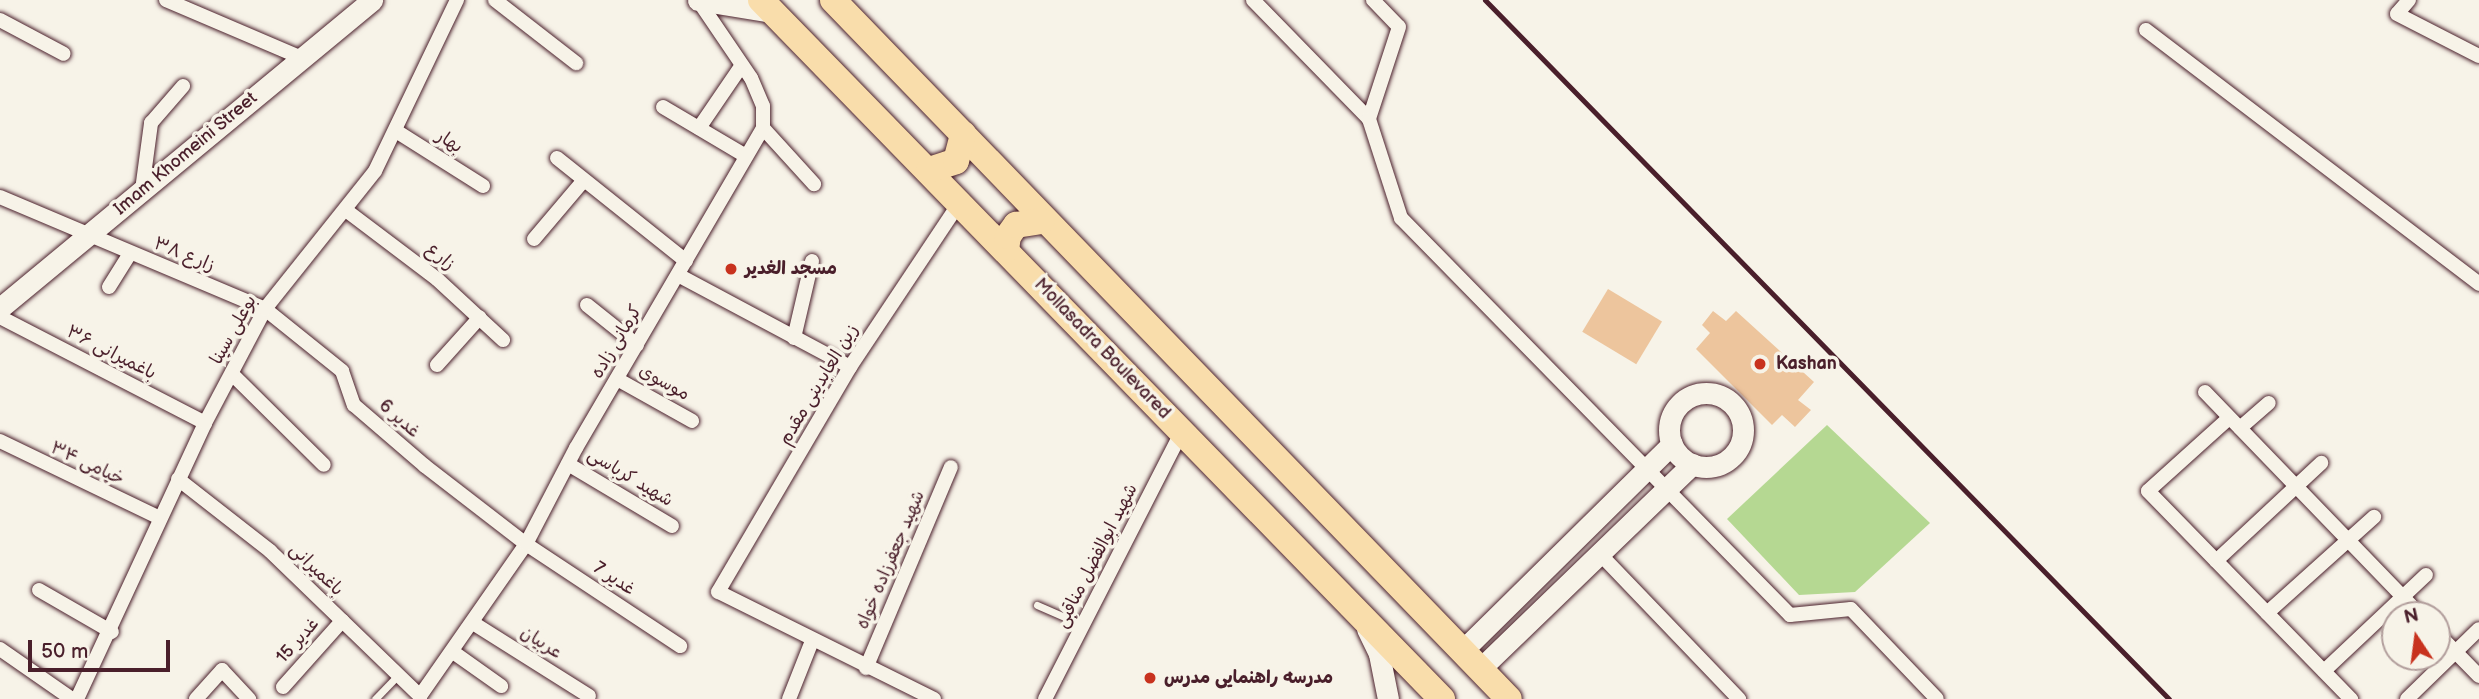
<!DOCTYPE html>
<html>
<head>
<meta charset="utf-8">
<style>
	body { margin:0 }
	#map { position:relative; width:2479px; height:699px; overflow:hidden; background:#f7f3e8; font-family:"Balsamiq Sans","Playpen Sans Arabic",sans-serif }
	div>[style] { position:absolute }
	.green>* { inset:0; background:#b5d892 }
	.building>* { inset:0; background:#edc59d; transform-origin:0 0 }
	.roads { filter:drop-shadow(0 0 2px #4a1f2b) drop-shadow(0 0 2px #4a1f2b) }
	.lane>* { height:7px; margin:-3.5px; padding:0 3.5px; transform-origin:3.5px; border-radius:3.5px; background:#f7f3e8 }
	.street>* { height:14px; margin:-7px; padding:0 7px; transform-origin:7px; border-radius:7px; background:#f7f3e8 }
	.secondary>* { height:21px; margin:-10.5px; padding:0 10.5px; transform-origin:10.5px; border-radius:10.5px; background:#f7f3e8 }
	.secondary>.ring { margin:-10.5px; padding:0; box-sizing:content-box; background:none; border:21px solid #f7f3e8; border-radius:50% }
	.highway>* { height:26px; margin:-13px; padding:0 13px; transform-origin:13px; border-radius:13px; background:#f9ddab }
	.rail>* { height:5px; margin:-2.5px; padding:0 2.5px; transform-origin:2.5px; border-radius:2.5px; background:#4a1f2b }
	.dots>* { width:19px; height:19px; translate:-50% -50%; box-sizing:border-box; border:4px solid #f7f3e8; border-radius:50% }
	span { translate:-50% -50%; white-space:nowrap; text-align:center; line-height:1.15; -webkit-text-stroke:7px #f7f3e8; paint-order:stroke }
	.street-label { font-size:18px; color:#4a1f2b }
	.poi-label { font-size:18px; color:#4a1f2b; font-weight:700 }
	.left { translate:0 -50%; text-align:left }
	.north { position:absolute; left:2381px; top:601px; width:70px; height:70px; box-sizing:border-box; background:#f7f3e8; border:2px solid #b29e9c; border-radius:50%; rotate:347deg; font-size:19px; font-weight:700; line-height:28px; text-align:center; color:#4a1f2b }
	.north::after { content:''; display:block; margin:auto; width:24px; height:32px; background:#c8321e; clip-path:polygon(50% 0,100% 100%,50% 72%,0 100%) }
	.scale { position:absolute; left:28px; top:640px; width:142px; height:32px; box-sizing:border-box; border:4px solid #4a1f2b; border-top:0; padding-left:9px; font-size:21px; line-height:24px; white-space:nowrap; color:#4a1f2b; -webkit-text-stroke:5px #f7f3e8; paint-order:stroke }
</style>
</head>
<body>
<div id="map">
	<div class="green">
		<i style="clip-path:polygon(1827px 425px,1930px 523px,1855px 592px,1799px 595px,1727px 519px)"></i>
	</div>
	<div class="building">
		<i style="left:1608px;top:289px;width:63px;height:50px;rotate:31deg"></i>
		<i style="clip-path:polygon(1713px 311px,1726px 321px,1736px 311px,1814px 382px,1798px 400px,1811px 410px,1795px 427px,1782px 415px,1772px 425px,1696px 349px,1710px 333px,1702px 325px)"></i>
	</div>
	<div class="roads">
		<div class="lane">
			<i style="left:1037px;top:605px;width:50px;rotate:23.5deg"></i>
			<i style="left:375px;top:699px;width:33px;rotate:-46deg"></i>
		</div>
		<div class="street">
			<i style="left:166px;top:0;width:148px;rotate:23.1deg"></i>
			<i style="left:495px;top:0;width:103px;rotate:37.9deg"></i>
			<i style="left:1253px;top:0;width:166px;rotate:45.7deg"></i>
			<i style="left:1373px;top:0;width:37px;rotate:46deg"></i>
			<i style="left:1399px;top:27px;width:97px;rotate:108.1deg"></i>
			<i style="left:1369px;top:119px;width:104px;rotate:72.1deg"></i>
			<i style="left:1401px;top:218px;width:556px;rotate:45.58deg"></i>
			<i style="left:1790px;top:615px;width:61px;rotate:-5.6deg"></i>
			<i style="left:1851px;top:609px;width:124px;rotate:46.3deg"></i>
			<i style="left:2409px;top:0;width:18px;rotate:131deg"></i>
			<i style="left:2397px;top:14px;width:92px;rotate:27.1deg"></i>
			<i style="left:0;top:20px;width:72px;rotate:28deg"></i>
			<i style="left:2146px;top:30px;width:419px;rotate:37.3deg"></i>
			<i style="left:663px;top:107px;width:96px;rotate:30.6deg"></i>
			<i style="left:699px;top:128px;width:76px;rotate:-55.7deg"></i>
			<i style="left:763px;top:128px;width:76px;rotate:47.7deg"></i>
			<i style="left:396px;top:131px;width:103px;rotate:32.3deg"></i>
			<i style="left:557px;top:158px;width:165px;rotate:38.6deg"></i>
			<i style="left:142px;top:190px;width:68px;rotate:-82.3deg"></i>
			<i style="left:151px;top:123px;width:49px;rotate:-49.1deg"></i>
			<i style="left:0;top:197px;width:288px;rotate:22.9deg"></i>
			<i style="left:265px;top:309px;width:99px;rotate:38.8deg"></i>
			<i style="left:342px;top:371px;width:36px;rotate:71deg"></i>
			<i style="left:354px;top:405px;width:94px;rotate:40.7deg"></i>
			<i style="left:425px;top:466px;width:128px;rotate:37.7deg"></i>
			<i style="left:526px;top:544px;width:185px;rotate:33.5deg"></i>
			<i style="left:347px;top:211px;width:113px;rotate:37.1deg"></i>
			<i style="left:437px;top:279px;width:90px;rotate:42.7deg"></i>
			<i style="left:534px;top:239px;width:77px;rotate:-49.7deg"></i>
			<i style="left:678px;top:275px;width:195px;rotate:28.1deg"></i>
			<i style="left:109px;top:287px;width:39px;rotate:-58deg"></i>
			<i style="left:587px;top:305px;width:64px;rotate:38.7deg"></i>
			<i style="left:0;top:317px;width:231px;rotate:27.3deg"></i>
			<i style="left:794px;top:338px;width:79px;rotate:-76.8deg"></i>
			<i style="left:437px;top:365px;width:64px;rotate:-48.1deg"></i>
			<i style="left:232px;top:374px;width:129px;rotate:44.7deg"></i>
			<i style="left:617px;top:379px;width:86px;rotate:29.2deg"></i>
			<i style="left:2205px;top:392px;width:310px;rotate:46deg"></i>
			<i style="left:2229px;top:418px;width:109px;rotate:138deg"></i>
			<i style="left:2148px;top:491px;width:291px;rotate:45.7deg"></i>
			<i style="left:2240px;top:428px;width:38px;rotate:-41deg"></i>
			<i style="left:0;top:441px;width:178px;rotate:25.7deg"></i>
			<i style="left:568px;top:464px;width:121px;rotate:30.8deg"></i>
			<i style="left:178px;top:479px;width:117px;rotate:38deg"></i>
			<i style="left:270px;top:551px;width:209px;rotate:44deg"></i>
			<i style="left:420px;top:696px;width:185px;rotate:-55.1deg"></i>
			<i style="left:526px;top:544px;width:108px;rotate:-62.5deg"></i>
			<i style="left:576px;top:448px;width:371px;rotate:-59.7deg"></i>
			<i style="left:763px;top:128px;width:22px;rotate:-90deg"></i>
			<i style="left:763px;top:106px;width:30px;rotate:-113deg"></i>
			<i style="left:751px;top:78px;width:94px;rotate:-124.2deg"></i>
			<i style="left:1600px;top:554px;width:201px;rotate:46.2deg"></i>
			<i style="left:2216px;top:561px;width:144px;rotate:-43deg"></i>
			<i style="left:39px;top:590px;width:84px;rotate:29.9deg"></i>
			<i style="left:2267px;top:613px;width:144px;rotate:-41.9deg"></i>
			<i style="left:473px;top:623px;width:137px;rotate:32.2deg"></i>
			<i style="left:2437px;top:633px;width:60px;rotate:45.7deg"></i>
			<i style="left:0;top:649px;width:88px;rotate:34.8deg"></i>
			<i style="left:453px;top:652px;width:59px;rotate:35.3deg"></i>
			<i style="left:866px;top:668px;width:218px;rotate:-67.1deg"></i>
			<i style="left:2324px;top:671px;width:140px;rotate:-43.3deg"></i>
			<i style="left:283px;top:687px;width:89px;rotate:-48.2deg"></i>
			<i style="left:77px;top:699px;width:304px;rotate:-65.1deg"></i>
			<i style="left:205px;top:423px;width:129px;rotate:-62.2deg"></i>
			<i style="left:265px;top:309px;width:176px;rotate:-51.4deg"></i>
			<i style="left:375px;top:171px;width:190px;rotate:-64.4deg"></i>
			<i style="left:196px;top:699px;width:39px;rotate:-48deg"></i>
			<i style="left:222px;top:670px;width:40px;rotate:47deg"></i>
			<i style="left:789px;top:699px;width:62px;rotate:-68.4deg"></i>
			<i style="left:934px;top:699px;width:241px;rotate:-153.6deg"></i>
			<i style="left:718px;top:592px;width:261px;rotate:-59.6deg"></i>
			<i style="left:850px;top:367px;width:198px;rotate:-56.3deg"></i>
			<i style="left:1045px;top:699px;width:301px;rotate:-62.9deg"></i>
			<i style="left:2407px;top:699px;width:100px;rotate:-44.2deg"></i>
		</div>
		<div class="secondary">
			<i style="left:698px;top:0;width:76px;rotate:9.1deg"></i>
			<i style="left:0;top:308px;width:483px;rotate:-39.6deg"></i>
			<i class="ring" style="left:1669px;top:393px;width:53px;height:53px"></i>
			<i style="left:1367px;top:629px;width:28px;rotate:64deg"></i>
			<i style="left:1379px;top:654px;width:46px;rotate:78.7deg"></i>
			<i style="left:1462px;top:651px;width:295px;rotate:-44.6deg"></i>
			<i style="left:1480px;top:669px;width:295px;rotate:-44deg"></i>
		</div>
		<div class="highway">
			<i style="left:761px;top:0;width:976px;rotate:45.75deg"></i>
			<i style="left:833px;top:0;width:972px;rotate:45.96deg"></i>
			<i style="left:929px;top:170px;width:28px;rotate:-18deg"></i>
			<i style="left:956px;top:161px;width:28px;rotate:-75deg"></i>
			<i style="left:1006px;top:250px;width:14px;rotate:-82deg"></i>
			<i style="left:1008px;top:236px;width:14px;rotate:-54deg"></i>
			<i style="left:1016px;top:225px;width:26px;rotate:-9deg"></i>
		</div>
	</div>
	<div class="rail">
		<i style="left:1485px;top:0;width:978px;rotate:45.62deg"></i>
	</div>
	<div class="dots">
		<i style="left:731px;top:269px;background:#c8321e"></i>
		<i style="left:1760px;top:364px;background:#c8321e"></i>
		<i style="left:1150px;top:678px;background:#c8321e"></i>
	</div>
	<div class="street-label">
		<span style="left:449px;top:142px;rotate:32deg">بهار</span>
		<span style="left:186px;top:154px;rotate:-40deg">Imam Khomeini Street</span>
		<span style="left:184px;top:255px;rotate:22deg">زارع ۳۸</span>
		<span style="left:440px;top:257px;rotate:40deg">زارع</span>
		<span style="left:234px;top:330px;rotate:-61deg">بوعلی سینا</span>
		<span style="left:617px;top:342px;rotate:-59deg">کرمانی زاده</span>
		<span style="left:1102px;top:349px;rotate:46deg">Mollasadra Boulevared</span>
		<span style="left:111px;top:353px;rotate:27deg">باغمیرانی ۳۶</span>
		<span style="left:664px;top:383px;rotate:29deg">موسوی</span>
		<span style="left:819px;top:385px;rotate:-59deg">زین العابدینی مقدم</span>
		<span style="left:399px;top:419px;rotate:41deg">غدیر 6</span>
		<span style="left:87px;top:464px;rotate:25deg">خیامی ۳۴</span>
		<span style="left:630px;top:478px;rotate:31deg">شهید کرباسی</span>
		<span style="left:1097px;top:556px;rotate:-63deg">شهید ابوالفضل مناقبی</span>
		<span style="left:891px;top:560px;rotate:-67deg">شهید جعفرزاده خواه</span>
		<span style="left:316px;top:570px;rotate:44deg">باغمیرانی</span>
		<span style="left:614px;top:579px;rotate:33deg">غدیر 7</span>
		<span style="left:298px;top:641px;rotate:-48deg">غدیر 15</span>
		<span style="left:541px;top:643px;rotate:32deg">عربیان</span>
	</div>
	<div class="poi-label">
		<span class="left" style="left:745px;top:269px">مسجد الغدیر</span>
		<span class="left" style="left:1776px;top:364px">Kashan</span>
		<span class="left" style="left:1164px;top:678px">مدرسه راهنمایی مدرس</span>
	</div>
	<div class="north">N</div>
	<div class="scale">50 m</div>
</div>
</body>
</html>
